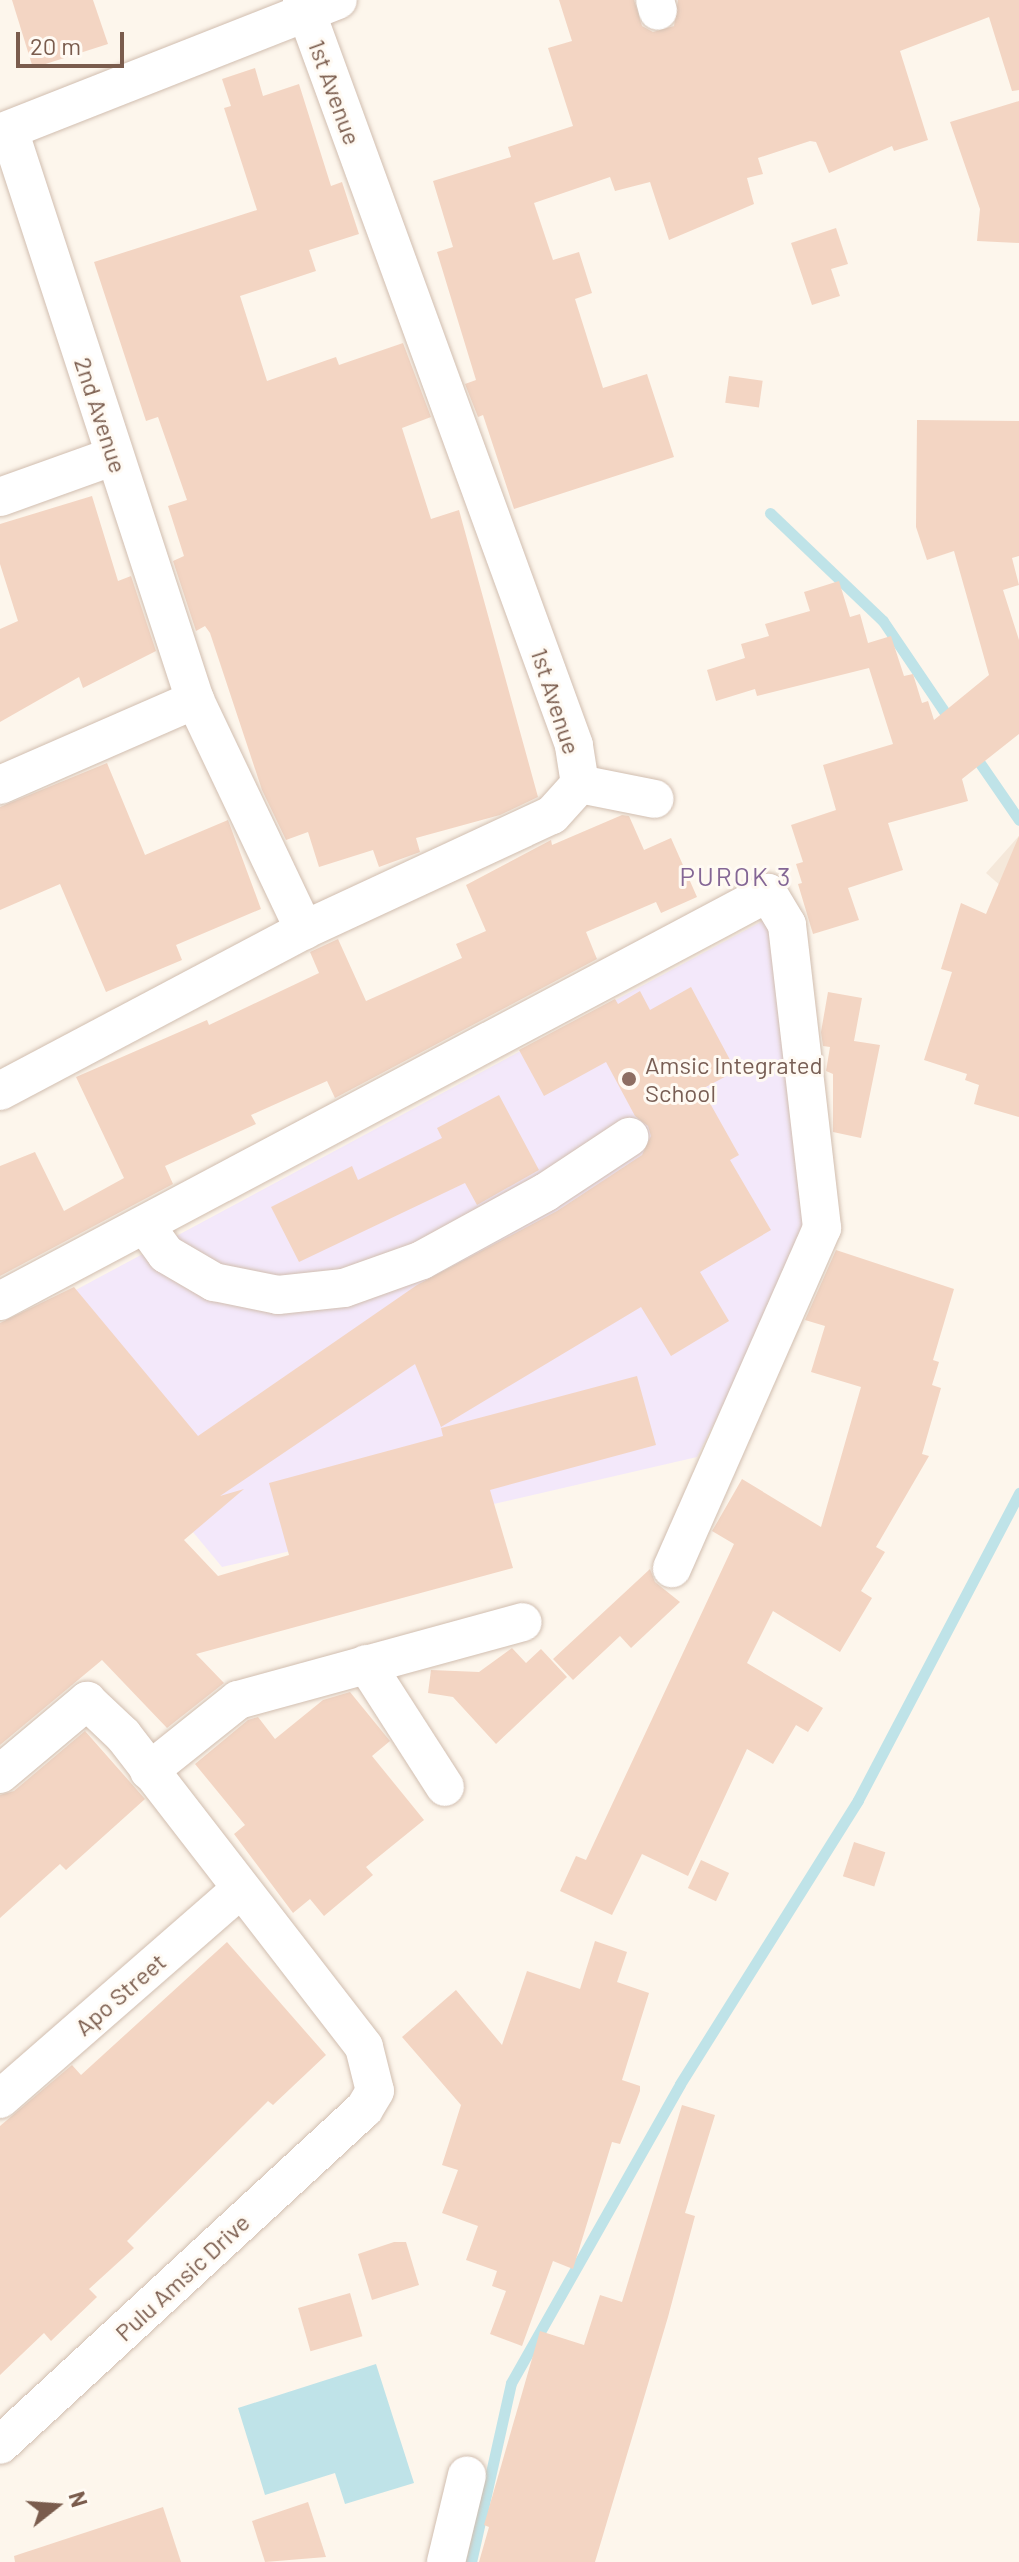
<!DOCTYPE html>
<html>
<head>
<meta charset="utf-8">
<style>
	body { margin:0 }
	#map { position:relative; width:1019px; height:2562px; overflow:hidden; background:#fdf6ec; font-family:Barlow,sans-serif }
	div>[style] { position:absolute }
	.residential>* { inset:0; background:#f5e8da }
	.education>* { inset:0; background:#f3e8fa }
	.water>* { inset:0; background:#bfe3e8 }
	.stream>* { height:11px; margin:-5.5px; padding:0 5.5px; transform-origin:5.5px; border-radius:5.5px; background:#bfe3e8 }
	.building>* { inset:0; background:#f3d5c3; transform-origin:0 0 }
	.roads { filter:drop-shadow(0 0 2px #d1beb0) drop-shadow(0 0 2px #d1beb0) }
	.minor>* { height:38px; margin:-19px; padding:0 19px; transform-origin:19px; border-radius:19px; background:#fff }
	.dots>* { width:22px; height:22px; translate:-50% -50%; box-sizing:border-box; border:4px solid #fffaf3; border-radius:50% }
	span { translate:-50% -50%; white-space:nowrap; text-align:center; line-height:1.15; -webkit-text-stroke:6px #fffaf3; paint-order:stroke }
	.street-label { font-size:24px; color:#7a5c4d }
	.education-label { font-size:24px; color:#785e54 }
	.left { translate:0 -50%; text-align:left }
	.neighbourhood-label { font-size:26px; color:#846695; letter-spacing:2px }
	.north { position:absolute; left:16px; top:2466px; width:80px; height:80px; -webkit-text-stroke:6px #fffaf3; paint-order:stroke; rotate:73deg; font-size:22px; font-weight:700; line-height:32px; text-align:center; color:#7a5c4d }
	.north::after { content:''; display:block; margin:auto; width:28px; height:36px; background:#7a5c4d; clip-path:polygon(50% 0,100% 100%,50% 72%,0 100%) }
	.scale { position:absolute; left:16px; top:32px; width:108px; height:36px; box-sizing:border-box; border:4px solid #7a5c4d; border-top:0; padding-left:10px; font-size:24px; line-height:28px; white-space:nowrap; color:#7a5c4d; -webkit-text-stroke:6px #fffaf3; paint-order:stroke }
</style>
</head>
<body>
<div id="map">
	<div class="residential">
		<i style="clip-path:polygon(1019px 836px,1019px 902px,986px 873px)"></i>
	</div>
	<div class="education">
		<i style="clip-path:polygon(772px 916px,806px 1242px,697px 1457px,222px 1567px,18px 1321px)"></i>
	</div>
	<div class="water">
		<i style="clip-path:polygon(376px 2364px,414px 2483px,345px 2504px,335px 2473px,265px 2495px,238px 2408px)"></i>
	</div>
	<div class="stream">
		<i style="left:770px;top:513px;width:156px;rotate:43.7deg"></i>
		<i style="left:883px;top:621px;width:123px;rotate:55.9deg"></i>
		<i style="left:973px;top:753px;width:81px;rotate:55.5deg"></i>
		<i style="left:471px;top:2562px;width:183px;rotate:-77.4deg"></i>
		<i style="left:511px;top:2383px;width:343px;rotate:-60.5deg"></i>
		<i style="left:680px;top:2084px;width:335px;rotate:-57.9deg"></i>
		<i style="left:858px;top:1800px;width:347px;rotate:-62.3deg"></i>
	</div>
	<div class="building">
		<i style="clip-path:polygon(12px 0,93px 0,108px 44px,33px 68px)"></i>
		<i style="clip-path:polygon(559px 0,634px 0,642px 26px,653px 32px,674px 26px,678px 0,1019px 0,1019px 90px,1012px 91px,989px 17px,900px 51px,928px 140px,894px 151px,892px 146px,829px 173px,816px 142px,810px 141px,758px 158px,763px 174px,747px 178px,754px 204px,669px 240px,650px 182px,615px 191px,610px 177px,534px 203px,553px 260px,579px 252px,592px 293px,575px 299px,603px 388px,647px 374px,674px 457px,514px 509px,483px 415px,478px 417px,465px 384px,476px 380px,437px 252px,453px 247px,433px 181px,511px 157px,508px 147px,573px 126px,548px 48px,572px 41px)"></i>
		<i style="clip-path:polygon(255px 68px,263px 96px,299px 84px,331px 186px,342px 182px,359px 234px,309px 250px,316px 271px,240px 296px,267px 381px,336px 357px,339px 365px,403px 343px,431px 417px,402px 428px,431px 519px,459px 510px,538px 797px,500px 815px,416px 838px,420px 852px,379px 867px,373px 850px,319px 867px,308px 832px,286px 840px,262px 790px,210px 633px,205px 626px,196px 631px,173px 561px,184px 556px,168px 506px,187px 500px,158px 417px,146px 421px,94px 262px,257px 210px,224px 108px,231px 106px,222px 79px)"></i>
		<i style="clip-path:polygon(1019px 101px,1019px 243px,977px 241px,980px 209px,950px 122px)"></i>
		<i style="clip-path:polygon(836px 228px,848px 264px,831px 269px,840px 296px,812px 305px,791px 243px)"></i>
		<i style="left:729px;top:376px;width:34px;height:27px;rotate:8deg"></i>
		<i style="clip-path:polygon(917px 420px,1019px 421px,1019px 556px,1012px 558px,1019px 585px,1003px 590px,1019px 640px,1019px 734px,962px 779px,968px 801px,888px 823px,903px 870px,848px 888px,859px 920px,813px 934px,798px 884px,802px 883px,796px 864px,803px 862px,791px 825px,836px 810px,823px 765px,893px 744px,869px 668px,757px 696px,755px 689px,716px 701px,707px 670px,745px 658px,741px 644px,769px 636px,765px 624px,810px 611px,804px 592px,839px 581px,850px 617px,860px 614px,868px 643px,891px 636px,904px 676px,913px 674px,922px 703px,928px 701px,934px 720px,989px 675px,954px 551px,927px 560px,916px 527px)"></i>
		<i style="clip-path:polygon(92px 496px,118px 581px,131px 576px,156px 651px,83px 688px,79px 677px,0 722px,0 629px,18px 621px,0 564px,0 524px)"></i>
		<i style="clip-path:polygon(107px 763px,145px 855px,228px 820px,261px 909px,176px 945px,182px 960px,106px 992px,60px 884px,0 910px,0 807px)"></i>
		<i style="clip-path:polygon(622px 815px,629px 816px,644px 850px,671px 838px,697px 897px,661px 913px,656px 902px,586px 932px,597px 959px,335px 1098px,327px 1081px,251px 1115px,256px 1124px,165px 1166px,173px 1184px,0 1276px,0 1166px,35px 1152px,64px 1211px,124px 1178px,76px 1077px,207px 1020px,209px 1025px,319px 973px,310px 952px,338px 939px,366px 1001px,462px 958px,456px 944px,486px 931px,466px 885px,551px 840px,552px 845px)"></i>
		<i style="clip-path:polygon(1019px 836px,1019px 1117px,974px 1104px,979px 1085px,965px 1080px,967px 1074px,924px 1060px,952px 972px,941px 969px,961px 903px,986px 914px)"></i>
		<i style="clip-path:polygon(691px 987px,736px 1071px,702px 1089px,739px 1155px,730px 1160px,771px 1230px,700px 1272px,729px 1321px,671px 1356px,641px 1307px,441px 1427px,415px 1364px,220px 1496px,244px 1489px,184px 1540px,218px 1576px,289px 1555px,269px 1483px,443px 1436px,441px 1428px,637px 1376px,656px 1445px,490px 1490px,513px 1568px,196px 1654px,224px 1683px,167px 1728px,102px 1660px,0 1745px,0 1323px,74px 1287px,198px 1436px,417px 1285px,557px 1211px,642px 1155px,651px 1136px,648px 1126px,635px 1116px,606px 1062px,544px 1096px,519px 1050px,615px 999px,618px 1004px,640px 991px,650px 1010px)"></i>
		<i style="clip-path:polygon(828px 992px,862px 998px,854px 1041px,880px 1045px,861px 1138px,833px 1132px,833px 1074px,826px 1071px,830px 1047px,823px 1046px,821px 1032px)"></i>
		<i style="clip-path:polygon(499px 1095px,539px 1170px,477px 1205px,465px 1183px,299px 1262px,271px 1207px,352px 1166px,358px 1180px,442px 1138px,437px 1128px)"></i>
		<i style="clip-path:polygon(836px 1250px,954px 1289px,933px 1360px,939px 1362px,932px 1385px,941px 1388px,922px 1454px,929px 1456px,876px 1547px,885px 1552px,861px 1591px,872px 1598px,840px 1652px,773px 1611px,747px 1663px,823px 1708px,808px 1732px,796px 1725px,773px 1764px,747px 1749px,688px 1876px,642px 1854px,612px 1915px,560px 1891px,576px 1856px,586px 1860px,734px 1544px,712px 1531px,715px 1526px,742px 1479px,821px 1527px,861px 1387px,811px 1372px,825px 1326px,805px 1320px)"></i>
		<i style="clip-path:polygon(650px 1569px,655px 1582px,680px 1602px,631px 1648px,620px 1636px,573px 1680px,553px 1659px)"></i>
		<i style="clip-path:polygon(512px 1648px,526px 1663px,541px 1649px,567px 1677px,496px 1744px,453px 1697px,428px 1693px,431px 1670px,479px 1672px)"></i>
		<i style="clip-path:polygon(350px 1692px,390px 1741px,372px 1756px,424px 1820px,366px 1867px,373px 1875px,324px 1916px,310px 1899px,293px 1913px,234px 1834px,245px 1825px,195px 1764px,248px 1720px,258px 1717px,275px 1739px,323px 1700px)"></i>
		<i style="clip-path:polygon(85px 1731px,145px 1799px,66px 1870px,60px 1864px,0 1918px,0 1795px,14px 1791px)"></i>
		<i style="left:854px;top:1842px;width:33px;height:36px;rotate:18deg"></i>
		<i style="left:701px;top:1860px;width:31px;height:31px;rotate:25deg"></i>
		<i style="clip-path:polygon(595px 1941px,627px 1952px,617px 1982px,649px 1993px,622px 2080px,640px 2086px,640px 2091px,620px 2144px,612px 2142px,573px 2269px,553px 2261px,522px 2346px,490px 2334px,506px 2291px,492px 2286px,497px 2271px,466px 2260px,478px 2226px,442px 2213px,458px 2170px,442px 2165px,461px 2105px,402px 2037px,456px 1990px,502px 2045px,527px 1971px,580px 1989px)"></i>
		<i style="clip-path:polygon(227px 1942px,326px 2055px,273px 2105px,268px 2101px,127px 2241px,134px 2248px,89px 2289px,97px 2297px,51px 2341px,44px 2333px,0 2375px,0 2126px,72px 2065px,81px 2075px)"></i>
		<i style="clip-path:polygon(682px 2105px,715px 2115px,685px 2213px,695px 2216px,668px 2317px,595px 2562px,479px 2562px,489px 2527px,484px 2525px,540px 2331px,584px 2345px,600px 2295px,622px 2302px)"></i>
		<i style="clip-path:polygon(394px 2242px,406px 2242px,419px 2285px,372px 2300px,358px 2254px)"></i>
		<i style="left:350px;top:2293px;width:45px;height:54px;rotate:74deg"></i>
		<i style="clip-path:polygon(308px 2502px,326px 2557px,265px 2562px,252px 2521px)"></i>
		<i style="clip-path:polygon(163px 2507px,181px 2562px,15px 2562px,14px 2556px)"></i>
	</div>
	<div class="roads">
		<div class="minor">
			<i style="left:655px;top:0;width:11px;rotate:75deg"></i>
			<i style="left:9px;top:130px;width:600px;rotate:71.93deg"></i>
			<i style="left:195px;top:700px;width:255px;rotate:64.6deg"></i>
			<i style="left:0;top:133px;width:363px;rotate:-21.5deg"></i>
			<i style="left:0;top:497px;width:121px;rotate:-19.8deg"></i>
			<i style="left:580px;top:784px;width:76px;rotate:11.3deg"></i>
			<i style="left:0;top:785px;width:213px;rotate:-23.6deg"></i>
			<i style="left:0;top:1091px;width:344px;rotate:-27.9deg"></i>
			<i style="left:304px;top:930px;width:273px;rotate:-24.9deg"></i>
			<i style="left:552px;top:815px;width:42px;rotate:-47.9deg"></i>
			<i style="left:580px;top:784px;width:39px;rotate:-99deg"></i>
			<i style="left:574px;top:745px;width:793px;rotate:-110.06deg"></i>
			<i style="left:145px;top:1225px;width:36px;rotate:54deg"></i>
			<i style="left:166px;top:1254px;width:56px;rotate:30.3deg"></i>
			<i style="left:214px;top:1282px;width:65px;rotate:11.5deg"></i>
			<i style="left:278px;top:1295px;width:66px;rotate:-6.1deg"></i>
			<i style="left:344px;top:1288px;width:83px;rotate:-19.7deg"></i>
			<i style="left:422px;top:1260px;width:141px;rotate:-28.7deg"></i>
			<i style="left:546px;top:1192px;width:100px;rotate:-33.5deg"></i>
			<i style="left:0;top:1301px;width:870px;rotate:-27.98deg"></i>
			<i style="left:768px;top:893px;width:37px;rotate:59deg"></i>
			<i style="left:787px;top:925px;width:305px;rotate:83.4deg"></i>
			<i style="left:822px;top:1228px;width:372px;rotate:113.8deg"></i>
			<i style="left:366px;top:1664px;width:146px;rotate:57.3deg"></i>
			<i style="left:149px;top:1771px;width:114px;rotate:-38.6deg"></i>
			<i style="left:238px;top:1700px;width:295px;rotate:-15.3deg"></i>
			<i style="left:0;top:1774px;width:114px;rotate:-40deg"></i>
			<i style="left:87px;top:1701px;width:50px;rotate:43.4deg"></i>
			<i style="left:123px;top:1735px;width:394px;rotate:52.3deg"></i>
			<i style="left:364px;top:2047px;width:45px;rotate:76deg"></i>
			<i style="left:375px;top:2091px;width:21px;rotate:121deg"></i>
			<i style="left:364px;top:2109px;width:495px;rotate:137.3deg"></i>
			<i style="left:0;top:2099px;width:318px;rotate:-41.1deg"></i>
			<i style="left:446px;top:2562px;width:89px;rotate:-76.4deg"></i>
		</div>
	</div>
	<div class="dots">
		<i style="left:629px;top:1079px;background:#8d6e63"></i>
	</div>
	<div class="street-label">
		<span style="left:335px;top:92px;rotate:70deg">1st Avenue</span>
		<span style="left:101px;top:415px;rotate:72deg">2nd Avenue</span>
		<span style="left:556px;top:701px;rotate:72deg">1st Avenue</span>
		<span style="left:120px;top:1994px;rotate:-41deg">Apo Street</span>
		<span style="left:182px;top:2277px;rotate:-43deg">Pulu Amsic Drive</span>
	</div>
	<div class="education-label">
		<span class="left" style="left:645px;top:1079px">Amsic Integrated<br>School</span>
	</div>
	<div class="neighbourhood-label">
		<span style="left:736px;top:876px">PUROK 3</span>
	</div>
	<div class="north">N</div>
	<div class="scale">20 m</div>
</div>
</body>
</html>
